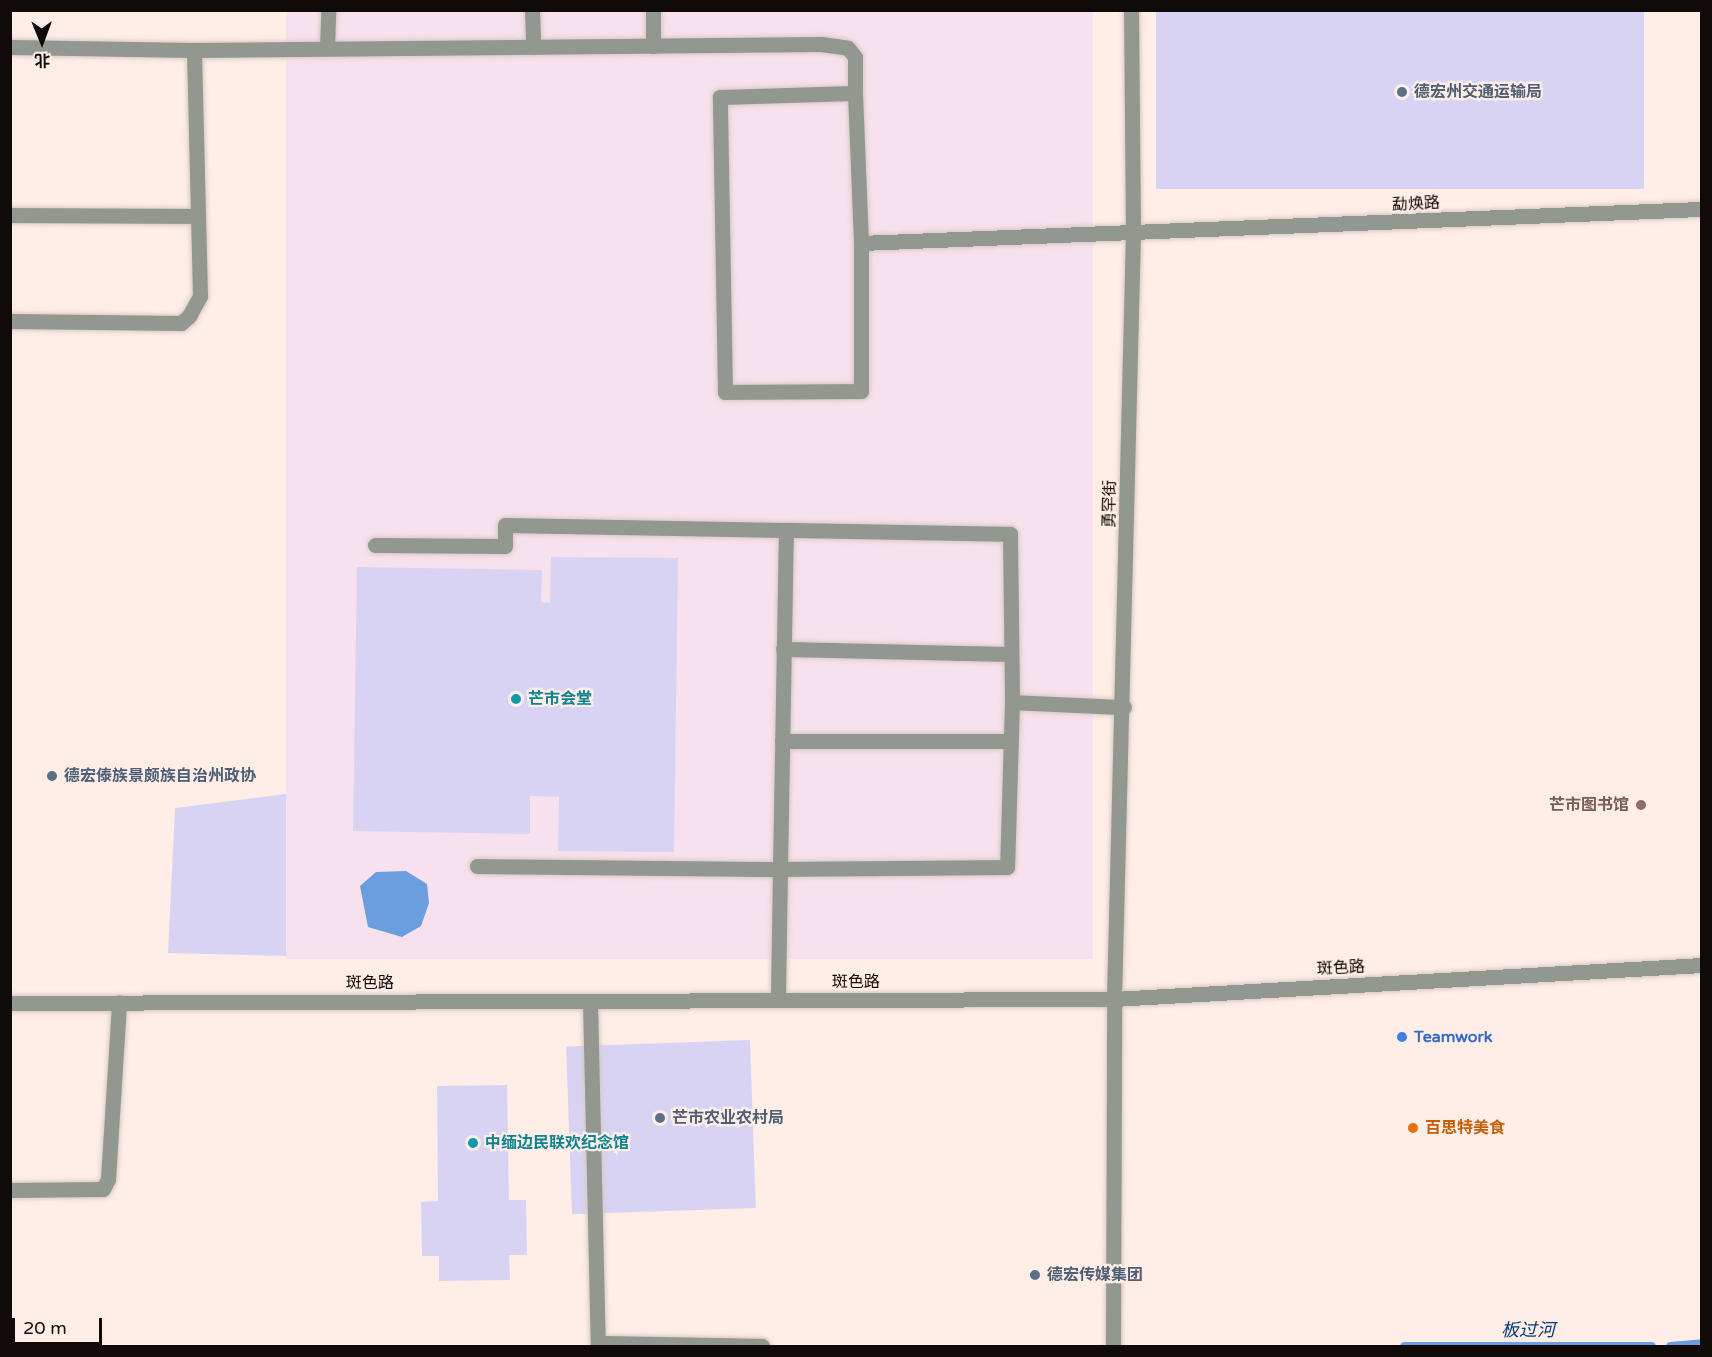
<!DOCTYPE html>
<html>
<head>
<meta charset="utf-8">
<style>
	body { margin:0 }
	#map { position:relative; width:1712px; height:1357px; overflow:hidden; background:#feeee7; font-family:"Varela Round","Noto Sans SC",sans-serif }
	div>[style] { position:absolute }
	.commercial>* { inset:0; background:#f7e1ee; transform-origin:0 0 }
	.water>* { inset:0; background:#6b9ede }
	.stream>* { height:9px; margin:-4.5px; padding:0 4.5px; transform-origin:4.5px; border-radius:4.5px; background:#6b9ede }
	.building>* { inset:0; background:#d8d3f3; transform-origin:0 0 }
	.roads { filter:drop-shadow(0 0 2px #d8cac3) drop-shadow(0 0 2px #d8cac3) }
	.minor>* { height:15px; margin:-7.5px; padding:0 7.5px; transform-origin:7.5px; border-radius:7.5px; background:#929790 }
	.dots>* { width:16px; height:16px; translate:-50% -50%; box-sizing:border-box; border:3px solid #feeee7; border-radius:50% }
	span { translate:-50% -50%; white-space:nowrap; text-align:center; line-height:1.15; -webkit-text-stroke:4.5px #feeee7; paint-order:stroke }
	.service-label { font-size:16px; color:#4e5e75; font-weight:700 }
	.left { translate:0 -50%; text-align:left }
	.street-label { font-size:16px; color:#100a08 }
	.culture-label { font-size:16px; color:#0d838f; font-weight:700 }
	.education-label { font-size:16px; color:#785e54; font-weight:700 }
	.right { translate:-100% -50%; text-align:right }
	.shop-label { font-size:16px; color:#366cbe; font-weight:700 }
	.food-label { font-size:16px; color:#c56008; font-weight:700 }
	.water-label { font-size:18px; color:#063c76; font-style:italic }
	.frame { position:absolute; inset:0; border:12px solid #100a08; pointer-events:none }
	.north { position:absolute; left:12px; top:12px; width:60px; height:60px; -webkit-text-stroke:4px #feeee7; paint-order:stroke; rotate:179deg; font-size:16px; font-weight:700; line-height:24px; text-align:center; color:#100a08 }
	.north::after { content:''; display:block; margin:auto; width:21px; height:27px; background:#100a08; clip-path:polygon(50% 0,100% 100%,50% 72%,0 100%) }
	.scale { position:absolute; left:12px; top:1318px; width:90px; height:27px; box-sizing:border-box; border:3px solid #100a08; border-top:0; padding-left:8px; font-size:18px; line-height:21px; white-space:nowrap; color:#100a08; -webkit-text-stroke:4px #feeee7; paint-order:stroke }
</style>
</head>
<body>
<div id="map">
	<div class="commercial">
		<i style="left:286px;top:11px;width:807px;height:948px"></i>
	</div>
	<div class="water">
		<i style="clip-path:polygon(406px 871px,427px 884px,429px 903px,421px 926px,402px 937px,368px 927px,360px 886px,376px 872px)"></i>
	</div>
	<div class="stream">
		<i style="left:1404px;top:1346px;width:247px"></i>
		<i style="left:1670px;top:1346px;width:32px;rotate:-5deg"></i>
	</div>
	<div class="building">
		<i style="left:1156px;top:10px;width:488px;height:179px"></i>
		<i style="clip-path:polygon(551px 557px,678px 558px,674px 852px,558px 851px,559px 797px,530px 796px,530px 834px,353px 831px,357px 567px,542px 570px,541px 602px,550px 603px)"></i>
		<i style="clip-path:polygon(286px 794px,286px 956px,168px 953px,175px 808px)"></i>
		<i style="left:750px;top:1040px;width:168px;height:184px;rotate:88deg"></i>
		<i style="clip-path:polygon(507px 1085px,509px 1200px,526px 1200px,527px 1255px,509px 1255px,510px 1280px,439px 1281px,439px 1256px,422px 1256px,421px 1202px,438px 1201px,437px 1086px)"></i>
	</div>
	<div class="roads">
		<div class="minor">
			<i style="left:532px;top:10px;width:37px;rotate:88deg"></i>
			<i style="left:653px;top:46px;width:36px;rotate:-90deg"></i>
			<i style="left:10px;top:47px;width:184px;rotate:0.9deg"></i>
			<i style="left:194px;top:50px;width:627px;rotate:-0.55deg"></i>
			<i style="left:821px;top:44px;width:27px;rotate:8deg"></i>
			<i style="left:848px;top:48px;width:11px;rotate:52deg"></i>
			<i style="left:855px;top:57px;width:36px;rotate:90deg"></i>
			<i style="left:327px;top:48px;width:38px;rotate:-88deg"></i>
			<i style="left:10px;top:215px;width:188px;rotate:0.3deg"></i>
			<i style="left:861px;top:243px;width:148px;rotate:90deg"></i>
			<i style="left:861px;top:391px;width:136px;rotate:179.6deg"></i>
			<i style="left:725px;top:392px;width:295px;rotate:-91deg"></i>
			<i style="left:720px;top:97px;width:135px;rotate:-1.7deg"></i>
			<i style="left:855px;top:93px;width:150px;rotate:87.7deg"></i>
			<i style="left:861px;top:243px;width:842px;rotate:-2.32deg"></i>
			<i style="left:10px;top:321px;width:171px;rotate:0.7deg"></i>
			<i style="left:181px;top:323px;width:11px;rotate:-41deg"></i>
			<i style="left:189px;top:316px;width:23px;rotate:-61deg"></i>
			<i style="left:200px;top:296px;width:246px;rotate:-91.4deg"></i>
			<i style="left:375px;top:545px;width:130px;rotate:0.4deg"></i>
			<i style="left:505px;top:546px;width:21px;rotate:-90deg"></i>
			<i style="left:505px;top:525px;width:281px;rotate:1deg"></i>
			<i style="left:783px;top:649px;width:228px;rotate:1.3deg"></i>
			<i style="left:1012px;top:702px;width:165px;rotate:91.7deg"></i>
			<i style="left:1007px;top:867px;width:227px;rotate:179.5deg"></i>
			<i style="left:780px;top:869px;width:339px;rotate:-89deg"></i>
			<i style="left:786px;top:530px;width:224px;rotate:1deg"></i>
			<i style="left:1010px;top:534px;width:168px;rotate:89.3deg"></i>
			<i style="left:1012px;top:702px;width:112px;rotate:2.6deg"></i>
			<i style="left:782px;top:741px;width:228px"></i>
			<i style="left:477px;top:866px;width:303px;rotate:0.6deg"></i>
			<i style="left:780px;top:869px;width:131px;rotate:90.9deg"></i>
			<i style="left:590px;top:1001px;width:342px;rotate:88.7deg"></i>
			<i style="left:598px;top:1343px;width:164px;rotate:1deg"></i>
			<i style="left:10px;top:1003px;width:1104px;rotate:-0.21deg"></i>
			<i style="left:1114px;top:999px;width:589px;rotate:-3.31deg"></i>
			<i style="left:10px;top:1190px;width:93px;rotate:-0.6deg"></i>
			<i style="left:103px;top:1189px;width:11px;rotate:-63deg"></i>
			<i style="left:108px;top:1179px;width:177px;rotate:-86.4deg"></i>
			<i style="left:1113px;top:1346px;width:347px;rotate:-89.8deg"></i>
			<i style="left:1114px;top:999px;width:765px;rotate:-88.58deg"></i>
			<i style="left:1133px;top:234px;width:224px;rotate:-90.5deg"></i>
		</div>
	</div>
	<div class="dots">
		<i style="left:1402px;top:92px;background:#5c6f8a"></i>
		<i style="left:516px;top:699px;background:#0f9aa8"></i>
		<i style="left:52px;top:776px;background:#5c6f8a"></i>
		<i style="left:1641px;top:805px;background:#8d6e63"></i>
		<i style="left:1402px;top:1037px;background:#3f7fe0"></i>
		<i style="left:660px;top:1118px;background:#5c6f8a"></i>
		<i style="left:1413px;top:1128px;background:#e8710a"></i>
		<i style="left:473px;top:1143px;background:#0f9aa8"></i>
		<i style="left:1035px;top:1275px;background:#5c6f8a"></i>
	</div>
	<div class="service-label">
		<span class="left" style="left:1414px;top:92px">德宏州交通运输局</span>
		<span class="left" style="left:64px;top:776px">德宏傣族景颇族自治州政协</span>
		<span class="left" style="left:672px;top:1118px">芒市农业农村局</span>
		<span class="left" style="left:1047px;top:1275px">德宏传媒集团</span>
	</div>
	<div class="street-label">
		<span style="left:1416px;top:204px;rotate:-3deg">勐焕路</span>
		<span style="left:1110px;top:504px;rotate:-89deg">勇罕街</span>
		<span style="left:1341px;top:968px;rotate:-3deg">斑色路</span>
		<span style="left:856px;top:982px">斑色路</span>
		<span style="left:370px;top:983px">斑色路</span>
	</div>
	<div class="culture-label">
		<span class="left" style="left:528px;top:699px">芒市会堂</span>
		<span class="left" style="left:485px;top:1143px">中缅边民联欢纪念馆</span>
	</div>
	<div class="education-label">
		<span class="right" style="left:1629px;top:805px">芒市图书馆</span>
	</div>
	<div class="shop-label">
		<span class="left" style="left:1414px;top:1037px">Teamwork</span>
	</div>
	<div class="food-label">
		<span class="left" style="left:1425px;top:1128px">百思特美食</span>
	</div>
	<div class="water-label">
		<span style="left:1528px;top:1330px">板过河</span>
	</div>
	<div class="frame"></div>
	<div class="north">北</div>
	<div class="scale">20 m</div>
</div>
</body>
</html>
